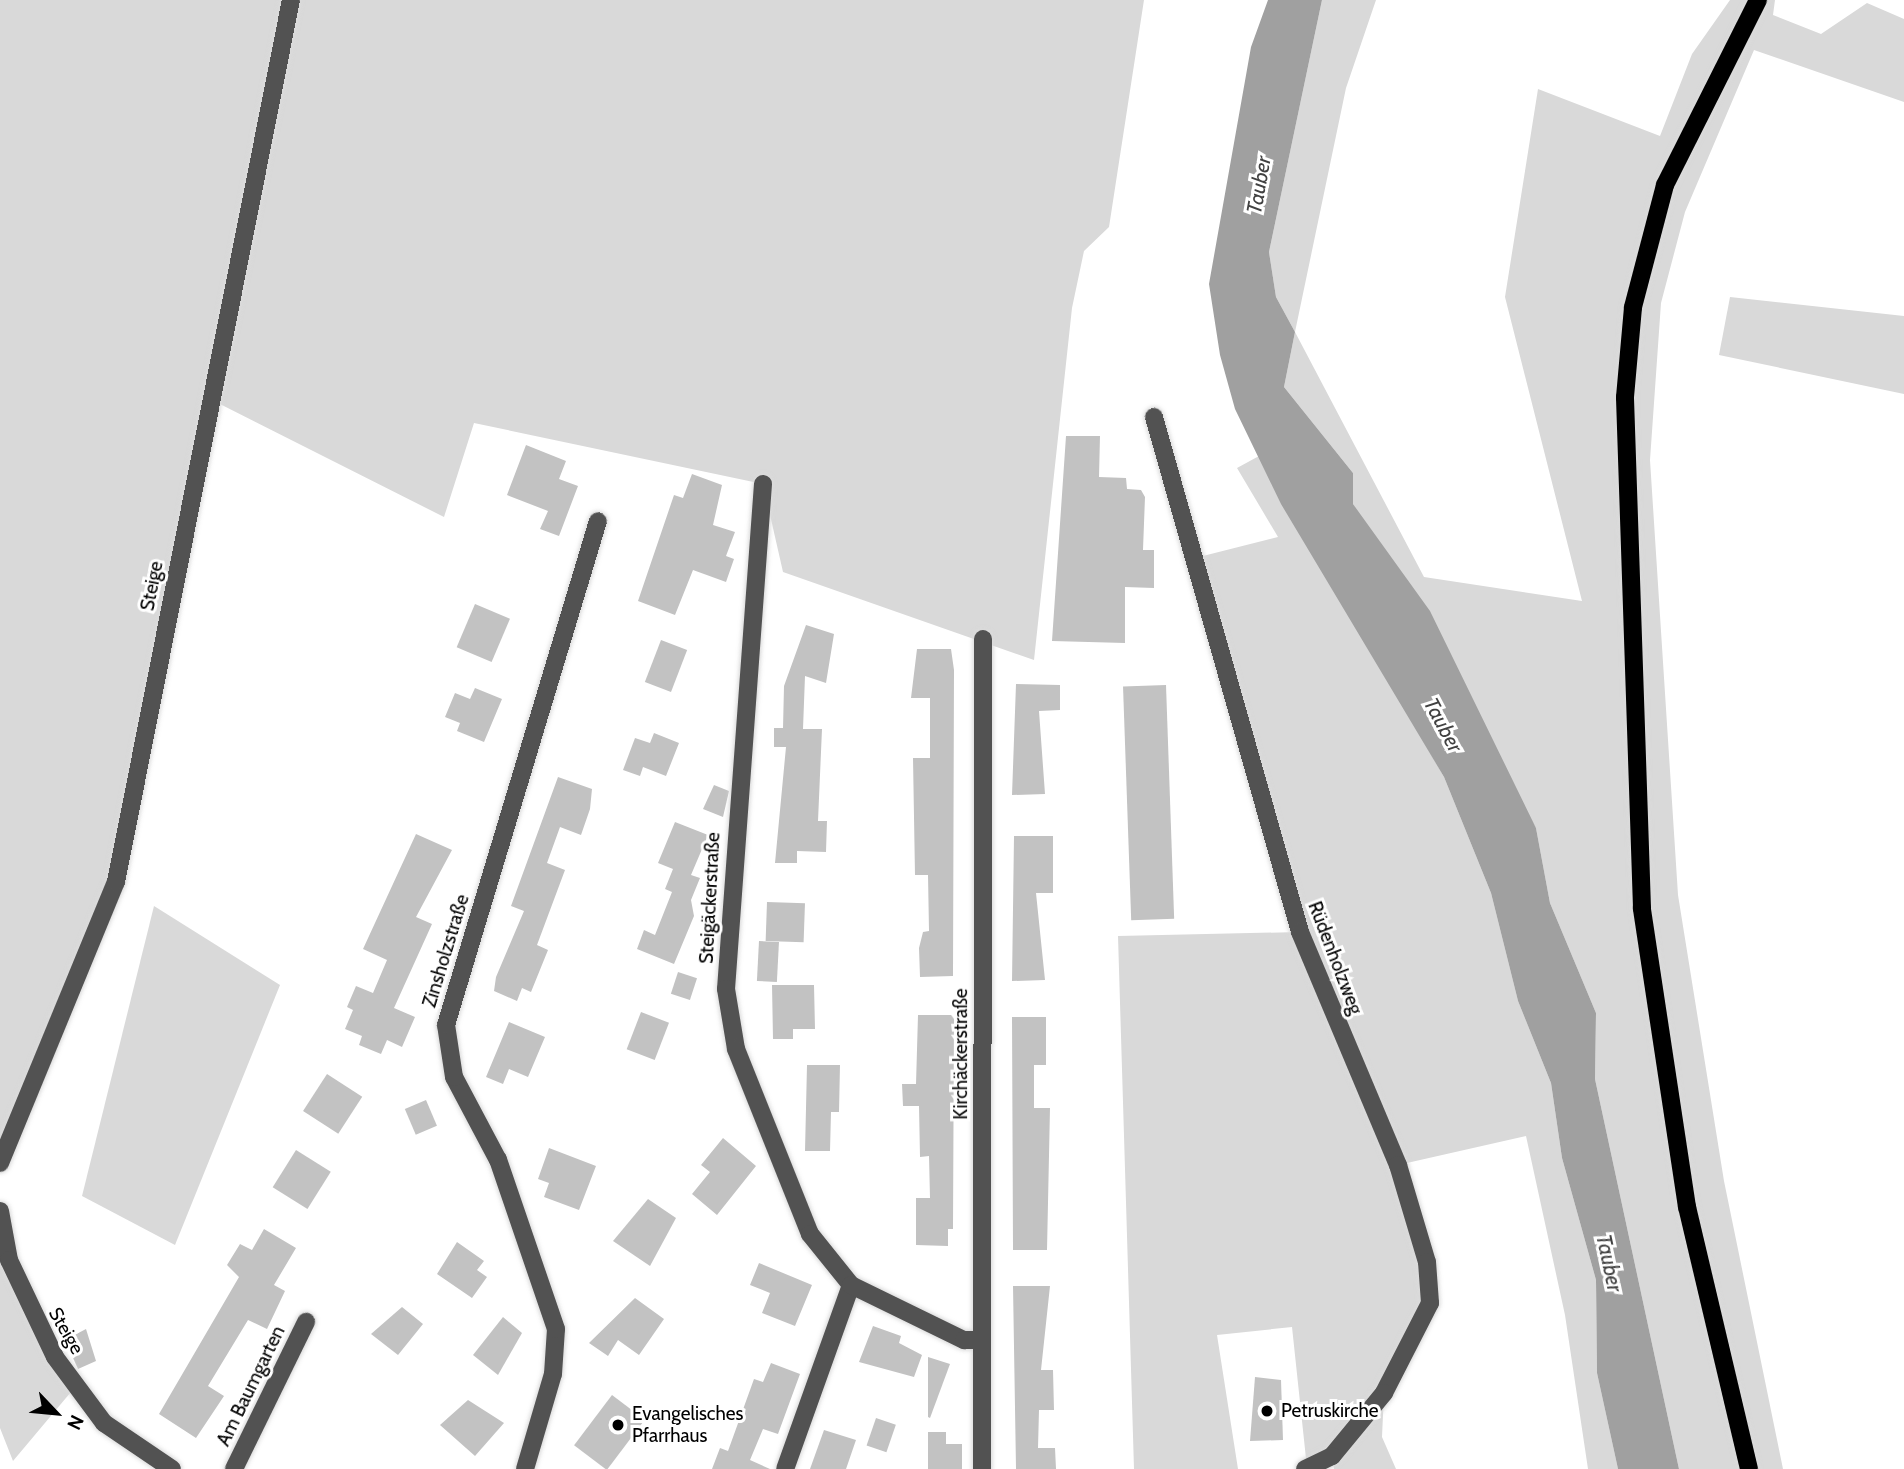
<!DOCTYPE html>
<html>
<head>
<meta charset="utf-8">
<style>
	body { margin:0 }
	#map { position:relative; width:1904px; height:1469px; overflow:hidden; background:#fff; font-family:Cabin,sans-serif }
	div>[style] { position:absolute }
	.green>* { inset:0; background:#d9d9d9 }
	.water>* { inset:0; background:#a0a0a0 }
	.building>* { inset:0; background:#c2c2c2; transform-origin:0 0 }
	.roads { filter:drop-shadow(0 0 2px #dbdbdb) drop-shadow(0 0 2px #dbdbdb) }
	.minor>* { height:18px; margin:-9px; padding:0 9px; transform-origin:9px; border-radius:9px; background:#525252 }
	.major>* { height:18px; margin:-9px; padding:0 9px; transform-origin:9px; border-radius:9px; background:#000 }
	.dots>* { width:19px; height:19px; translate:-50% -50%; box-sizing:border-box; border:4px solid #fff; border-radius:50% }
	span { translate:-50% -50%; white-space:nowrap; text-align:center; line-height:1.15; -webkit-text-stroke:6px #fff; paint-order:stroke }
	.street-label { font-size:19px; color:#000 }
	.poi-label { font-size:19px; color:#000 }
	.left { translate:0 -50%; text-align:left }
	.water-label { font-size:21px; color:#414141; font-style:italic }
	.north { position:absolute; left:21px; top:1378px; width:70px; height:70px; -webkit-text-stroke:5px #fff; paint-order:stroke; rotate:116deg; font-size:19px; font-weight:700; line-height:28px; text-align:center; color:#000 }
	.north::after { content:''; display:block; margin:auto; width:24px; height:32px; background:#000; clip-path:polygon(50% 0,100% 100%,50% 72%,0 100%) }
</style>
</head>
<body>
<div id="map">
	<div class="green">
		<i style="clip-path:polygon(0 0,1144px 0,1109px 227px,1084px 251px,1072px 308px,1034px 660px,783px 572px,763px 484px,474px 423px,444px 517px,210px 399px,116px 882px,0 1163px)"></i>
		<i style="clip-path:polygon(1322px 0,1376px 0,1346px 88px,1295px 332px,1424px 577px,1582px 601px,1505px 297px,1538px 89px,1660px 136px,1692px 54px,1730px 0,1775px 0,1773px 15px,1821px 34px,1867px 3px,1904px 19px,1904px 102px,1754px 50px,1685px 212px,1661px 303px,1650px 460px,1678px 895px,1724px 1181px,1783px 1469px,1679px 1469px,1595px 1079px,1596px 1013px,1550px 903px,1536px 828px,1353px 504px,1353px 473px,1284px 387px,1295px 332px,1276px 297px,1269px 252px)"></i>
		<i style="clip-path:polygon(1730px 297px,1904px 316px,1904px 394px,1719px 355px)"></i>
		<i style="clip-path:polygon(1259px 456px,1444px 777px,1491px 893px,1518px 1001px,1551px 1083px,1562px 1158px,1596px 1280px,1597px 1373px,1618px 1469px,1588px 1469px,1565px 1315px,1526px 1136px,1398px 1165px,1430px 1303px,1384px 1393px,1382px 1437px,1396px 1469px,1334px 1469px,1332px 1457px,1307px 1468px,1292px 1327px,1217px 1335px,1238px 1469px,1134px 1469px,1118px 936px,1299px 932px,1195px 558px,1278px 537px,1237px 468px)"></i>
		<i style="clip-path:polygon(154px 906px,280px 985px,175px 1245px,82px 1196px)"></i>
		<i style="clip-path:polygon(0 1211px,9px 1260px,76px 1386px,13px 1461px,0 1428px)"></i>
	</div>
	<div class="water">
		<i style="clip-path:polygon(1268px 0,1322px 0,1269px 252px,1276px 297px,1295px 332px,1284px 387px,1353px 473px,1353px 504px,1430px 611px,1536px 828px,1550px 903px,1596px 1013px,1595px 1079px,1679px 1469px,1618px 1469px,1597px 1373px,1596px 1280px,1562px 1158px,1551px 1083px,1518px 1001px,1491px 893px,1444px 777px,1281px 504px,1235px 409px,1220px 355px,1209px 284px,1251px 47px)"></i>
	</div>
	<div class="building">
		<i style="clip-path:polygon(1066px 436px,1100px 436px,1099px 477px,1126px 478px,1127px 489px,1141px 490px,1145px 497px,1143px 550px,1154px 550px,1154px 588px,1125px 587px,1125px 643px,1052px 641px)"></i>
		<i style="clip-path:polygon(526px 445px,566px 461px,559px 479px,578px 486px,559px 536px,540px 529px,548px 511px,507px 495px)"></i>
		<i style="clip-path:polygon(692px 474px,722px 485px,713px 525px,735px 532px,726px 556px,734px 559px,726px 582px,693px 570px,675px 615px,638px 601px,674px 495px,683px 498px)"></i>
		<i style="left:475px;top:604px;width:38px;height:47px;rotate:23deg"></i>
		<i style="clip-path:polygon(806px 625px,834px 634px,826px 683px,805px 676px,803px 729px,822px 729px,818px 821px,827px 821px,826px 852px,797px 851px,797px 863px,775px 863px,786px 747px,774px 747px,774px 728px,783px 728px,784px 686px)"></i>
		<i style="left:661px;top:640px;width:28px;height:45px;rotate:21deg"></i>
		<i style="clip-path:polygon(917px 649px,951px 649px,954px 670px,953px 976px,920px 977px,919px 948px,923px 932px,929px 931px,928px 875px,915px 875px,913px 758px,930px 758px,930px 698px,911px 698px)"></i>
		<i style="clip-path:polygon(1016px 684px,1060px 685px,1060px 710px,1039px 711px,1045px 794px,1012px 795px)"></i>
		<i style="left:1166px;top:685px;width:234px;height:43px;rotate:88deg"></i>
		<i style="clip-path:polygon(475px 688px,502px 699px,484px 742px,457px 731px,460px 723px,445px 717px,455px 693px,470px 699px)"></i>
		<i style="clip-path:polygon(654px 733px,679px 743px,666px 776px,643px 767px,640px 776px,623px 770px,635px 738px,650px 743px)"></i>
		<i style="clip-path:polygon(558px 777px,592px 789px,590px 809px,581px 835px,560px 827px,547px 863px,565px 870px,537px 945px,548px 950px,531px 992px,522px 988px,517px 1001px,494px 991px,496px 977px,524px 911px,511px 906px)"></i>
		<i style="clip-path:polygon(714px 785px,729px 791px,723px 817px,703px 809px)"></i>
		<i style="clip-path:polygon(675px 822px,708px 835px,691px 875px,700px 878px,691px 900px,694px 916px,674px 964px,637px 949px,644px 930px,655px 935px,672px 892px,665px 889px,673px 869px,658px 863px)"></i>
		<i style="clip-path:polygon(416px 834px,452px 850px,416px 917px,432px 924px,394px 1008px,415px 1017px,402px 1047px,387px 1040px,381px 1054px,359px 1045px,362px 1036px,345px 1029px,353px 1010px,347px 1007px,356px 986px,373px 993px,387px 960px,363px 949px)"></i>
		<i style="clip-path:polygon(1014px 836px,1053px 836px,1053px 893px,1036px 893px,1045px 980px,1012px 981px)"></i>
		<i style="left:767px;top:902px;width:38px;height:39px;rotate:2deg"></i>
		<i style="left:759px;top:941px;width:20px;height:40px;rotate:3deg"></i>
		<i style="left:678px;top:972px;width:20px;height:23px;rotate:18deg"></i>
		<i style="clip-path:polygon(772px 985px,814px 985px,815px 1029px,793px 1029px,793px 1039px,773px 1039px)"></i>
		<i style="left:641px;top:1012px;width:30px;height:40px;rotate:21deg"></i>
		<i style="clip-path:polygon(918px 1015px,954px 1015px,953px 1229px,948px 1229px,948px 1246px,916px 1245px,916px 1198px,930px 1198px,929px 1156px,920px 1157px,919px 1106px,903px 1106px,902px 1084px,916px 1084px)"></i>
		<i style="clip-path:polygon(1012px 1017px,1046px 1017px,1046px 1065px,1034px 1065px,1034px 1108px,1050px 1108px,1047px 1250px,1013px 1250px)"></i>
		<i style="clip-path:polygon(509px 1022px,545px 1037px,528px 1077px,509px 1069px,503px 1084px,486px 1077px)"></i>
		<i style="clip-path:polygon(807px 1065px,840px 1065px,839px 1112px,831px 1112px,830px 1151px,805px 1151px)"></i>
		<i style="left:327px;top:1074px;width:42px;height:44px;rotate:33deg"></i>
		<i style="left:426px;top:1100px;width:28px;height:23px;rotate:67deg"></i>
		<i style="clip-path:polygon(723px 1138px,756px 1166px,717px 1215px,692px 1194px,710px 1172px,701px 1165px)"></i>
		<i style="clip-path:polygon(549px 1148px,596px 1166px,579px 1210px,544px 1197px,549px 1183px,538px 1179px)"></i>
		<i style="left:296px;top:1150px;width:41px;height:44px;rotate:32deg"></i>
		<i style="clip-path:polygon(648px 1199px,676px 1218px,650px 1266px,613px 1241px)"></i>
		<i style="clip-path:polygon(264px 1229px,296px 1248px,274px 1285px,285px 1291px,267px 1329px,248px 1320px,208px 1386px,224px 1396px,196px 1438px,159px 1414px,239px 1277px,227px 1265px,240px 1244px,252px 1250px)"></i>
		<i style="clip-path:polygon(457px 1242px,484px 1261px,477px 1270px,487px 1277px,472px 1298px,437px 1274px)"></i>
		<i style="clip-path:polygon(759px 1263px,812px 1285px,795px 1326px,762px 1313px,770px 1293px,750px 1285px)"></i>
		<i style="clip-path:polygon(1013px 1286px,1050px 1286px,1041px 1370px,1053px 1370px,1054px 1410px,1039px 1410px,1038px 1448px,1055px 1448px,1056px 1469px,1016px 1469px)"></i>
		<i style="clip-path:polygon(635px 1298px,664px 1319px,639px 1355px,618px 1340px,608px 1356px,589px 1343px)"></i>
		<i style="clip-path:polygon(402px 1307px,423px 1324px,398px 1355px,371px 1334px)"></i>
		<i style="clip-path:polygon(503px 1317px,522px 1333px,498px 1375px,473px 1355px)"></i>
		<i style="clip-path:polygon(873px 1326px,901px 1336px,899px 1343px,922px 1355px,914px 1377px,859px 1362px)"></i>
		<i style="clip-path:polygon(86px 1329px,96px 1361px,78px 1369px,65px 1340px)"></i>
		<i style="clip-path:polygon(928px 1357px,950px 1364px,930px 1418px,928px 1417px)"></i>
		<i style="clip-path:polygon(771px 1363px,800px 1374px,778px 1434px,763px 1429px,750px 1460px,770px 1469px,712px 1469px,720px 1448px,728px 1451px,754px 1379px,763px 1382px)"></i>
		<i style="clip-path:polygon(1255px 1377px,1281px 1380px,1283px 1440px,1250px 1441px)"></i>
		<i style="left:612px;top:1395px;width:41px;height:63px;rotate:37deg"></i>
		<i style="clip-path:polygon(468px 1400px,504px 1423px,475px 1456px,440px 1425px)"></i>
		<i style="left:876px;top:1418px;width:21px;height:29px;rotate:19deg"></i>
		<i style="clip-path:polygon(824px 1430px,856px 1440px,846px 1469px,810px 1469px)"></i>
		<i style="clip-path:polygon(928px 1432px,946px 1432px,946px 1444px,962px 1444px,962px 1469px,928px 1469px)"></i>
	</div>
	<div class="roads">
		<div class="minor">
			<i style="left:1154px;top:417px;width:535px;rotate:74.17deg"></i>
			<i style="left:1300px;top:932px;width:253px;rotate:67.2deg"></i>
			<i style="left:1398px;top:1165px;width:101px;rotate:73.4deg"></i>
			<i style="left:1427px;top:1262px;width:41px;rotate:85.8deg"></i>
			<i style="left:1430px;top:1303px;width:101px;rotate:117.1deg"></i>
			<i style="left:1384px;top:1393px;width:82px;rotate:129.5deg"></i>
			<i style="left:1332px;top:1456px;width:30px;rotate:154deg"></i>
			<i style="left:763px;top:484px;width:506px;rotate:94.19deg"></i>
			<i style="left:726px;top:989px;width:61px;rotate:80.5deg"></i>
			<i style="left:736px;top:1049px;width:199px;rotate:68.2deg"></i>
			<i style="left:810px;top:1234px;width:65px;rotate:51.2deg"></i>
			<i style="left:851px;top:1285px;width:195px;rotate:109.7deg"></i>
			<i style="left:0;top:1163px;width:304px;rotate:-67.6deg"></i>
			<i style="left:116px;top:882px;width:899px;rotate:-78.78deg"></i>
			<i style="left:0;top:1211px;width:50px;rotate:79.6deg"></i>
			<i style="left:9px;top:1260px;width:107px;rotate:64.6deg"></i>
			<i style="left:55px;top:1357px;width:82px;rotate:53.4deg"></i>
			<i style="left:104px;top:1423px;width:82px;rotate:34.1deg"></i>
			<i style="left:851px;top:1285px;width:126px;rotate:26deg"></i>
			<i style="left:964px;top:1340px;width:18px"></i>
			<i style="left:234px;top:1469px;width:164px;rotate:-63.9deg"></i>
			<i style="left:525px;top:1469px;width:99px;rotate:-73.6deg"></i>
			<i style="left:553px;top:1374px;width:45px;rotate:-86.2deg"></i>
			<i style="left:556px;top:1329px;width:179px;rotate:-108.9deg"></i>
			<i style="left:498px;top:1160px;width:94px;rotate:-117.9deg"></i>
			<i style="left:454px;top:1077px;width:53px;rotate:-98.7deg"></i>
			<i style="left:446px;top:1025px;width:526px;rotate:-73.22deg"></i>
			<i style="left:982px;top:1469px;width:830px;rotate:-89.93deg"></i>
		</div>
		<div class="major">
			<i style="left:1749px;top:1469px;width:269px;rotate:-103.3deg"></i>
			<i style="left:1687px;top:1207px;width:302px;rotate:-98.6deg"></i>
			<i style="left:1642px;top:908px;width:511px;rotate:-91.91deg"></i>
			<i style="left:1625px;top:397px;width:90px;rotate:-84.9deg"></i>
			<i style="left:1633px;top:307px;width:126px;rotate:-75.3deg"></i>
			<i style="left:1665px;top:185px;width:207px;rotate:-63.3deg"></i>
		</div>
	</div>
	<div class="dots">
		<i style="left:1267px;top:1411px;background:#000"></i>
		<i style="left:618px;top:1425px;background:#000"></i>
	</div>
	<div class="street-label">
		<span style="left:152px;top:586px;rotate:-79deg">Steige</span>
		<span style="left:710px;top:898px;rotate:-87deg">Steigäckerstraße</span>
		<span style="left:446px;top:951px;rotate:-73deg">Zinsholzstraße</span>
		<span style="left:1335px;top:958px;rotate:69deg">Rüdenholzweg</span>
		<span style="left:961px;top:1054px;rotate:-90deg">Kirchäckerstraße</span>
		<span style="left:66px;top:1331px;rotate:60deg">Steige</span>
		<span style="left:251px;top:1386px;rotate:-64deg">Am Baumgarten</span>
	</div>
	<div class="poi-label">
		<span class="left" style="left:1281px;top:1411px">Petruskirche</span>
		<span class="left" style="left:632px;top:1425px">Evangelisches<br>Pfarrhaus</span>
	</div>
	<div class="water-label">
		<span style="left:1259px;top:185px;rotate:-80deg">Tauber</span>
		<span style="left:1443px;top:725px;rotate:62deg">Tauber</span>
		<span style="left:1609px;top:1263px;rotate:78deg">Tauber</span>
	</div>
	<div class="north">N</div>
</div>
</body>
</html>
